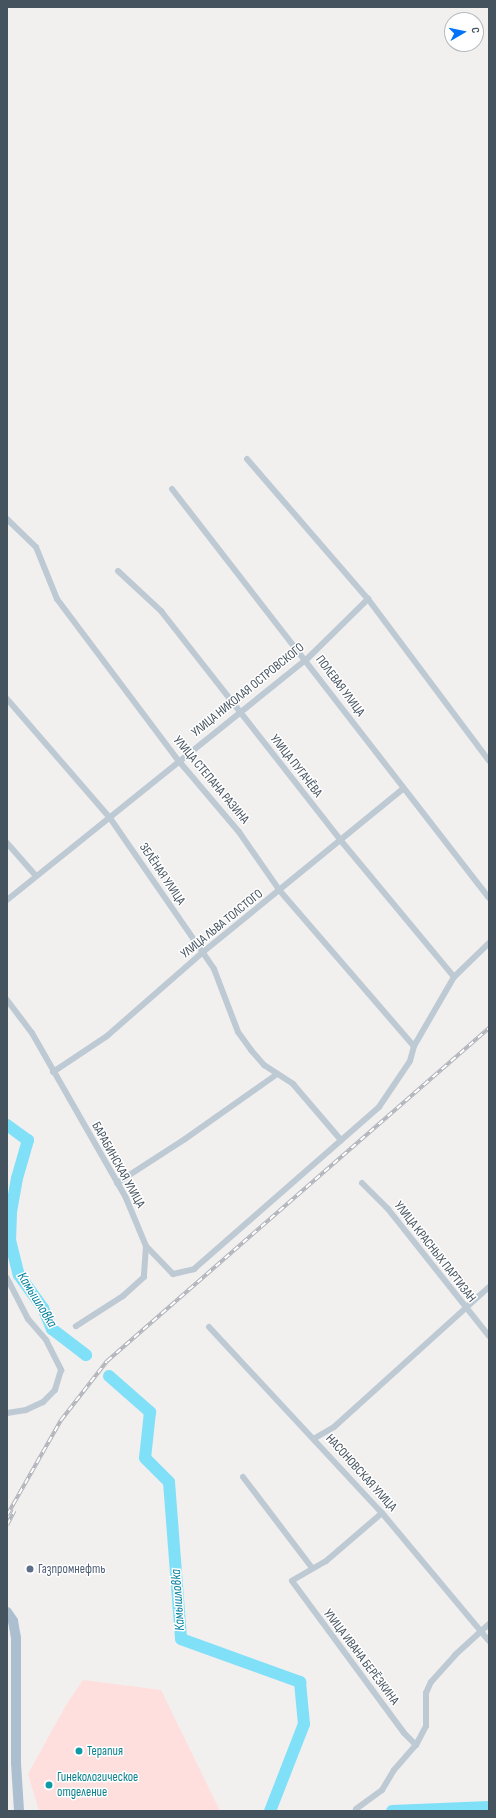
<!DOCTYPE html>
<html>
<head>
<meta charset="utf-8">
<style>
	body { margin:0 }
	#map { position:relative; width:496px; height:1818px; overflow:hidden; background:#f2efef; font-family:"Sofia Sans Condensed",sans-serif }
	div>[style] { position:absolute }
	.medical>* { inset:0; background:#fedfdd }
	.river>* { height:12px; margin:-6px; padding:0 6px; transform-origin:6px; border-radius:6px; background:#80e0f7 }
	.street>* { height:6px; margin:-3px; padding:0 3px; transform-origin:3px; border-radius:3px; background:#becad3 }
	.primary>* { height:10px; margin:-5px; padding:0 5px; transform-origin:5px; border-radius:5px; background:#abbfd1 }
	.rail>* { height:3.5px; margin-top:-1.75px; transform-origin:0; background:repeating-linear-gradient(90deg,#fff 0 6px,#b0b4ba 0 12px); box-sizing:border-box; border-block:1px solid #b0b4ba }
	.dots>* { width:11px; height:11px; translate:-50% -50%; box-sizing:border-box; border:2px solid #fff; border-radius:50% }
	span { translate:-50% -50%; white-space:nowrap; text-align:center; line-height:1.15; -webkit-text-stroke:3px #fff; paint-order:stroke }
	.street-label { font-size:13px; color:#45535f }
	.service-label { font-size:13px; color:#4e5e75 }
	.left { translate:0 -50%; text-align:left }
	.culture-label { font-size:13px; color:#0d838f }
	.water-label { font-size:14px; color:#03809e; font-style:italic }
	.frame { position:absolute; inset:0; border:8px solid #45535f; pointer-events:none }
	.north { position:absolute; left:444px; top:12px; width:40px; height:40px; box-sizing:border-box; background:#fff; border:1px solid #b5babf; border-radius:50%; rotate:81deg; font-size:11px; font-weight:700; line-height:16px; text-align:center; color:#45535f }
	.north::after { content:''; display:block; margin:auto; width:14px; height:18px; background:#0373f7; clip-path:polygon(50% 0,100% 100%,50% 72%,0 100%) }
</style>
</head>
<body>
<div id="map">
	<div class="medical">
		<i style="clip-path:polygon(83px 1680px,161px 1690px,220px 1811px,39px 1811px,28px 1774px,66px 1705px)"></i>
	</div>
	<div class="river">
		<i style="left:7px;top:1125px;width:26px;rotate:36deg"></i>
		<i style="left:28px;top:1140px;width:40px;rotate:106deg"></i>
		<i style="left:17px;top:1178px;width:36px;rotate:100deg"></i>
		<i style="left:11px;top:1213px;width:27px;rotate:92deg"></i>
		<i style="left:10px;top:1240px;width:36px;rotate:76deg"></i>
		<i style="left:19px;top:1275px;width:41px;rotate:54deg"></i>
		<i style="left:43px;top:1308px;width:23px;rotate:67deg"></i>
		<i style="left:52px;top:1329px;width:43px;rotate:37.4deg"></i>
		<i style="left:109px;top:1376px;width:55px;rotate:41.3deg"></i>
		<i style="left:150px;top:1412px;width:46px;rotate:96.2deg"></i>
		<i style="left:145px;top:1458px;width:34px;rotate:45deg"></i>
		<i style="left:169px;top:1482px;width:157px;rotate:85.6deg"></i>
		<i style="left:181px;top:1639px;width:127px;rotate:19.9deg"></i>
		<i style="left:300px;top:1682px;width:42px;rotate:84.6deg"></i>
		<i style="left:304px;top:1724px;width:93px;rotate:111.3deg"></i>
		<i style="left:392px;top:1811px;width:97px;rotate:-2.4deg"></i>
	</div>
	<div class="street">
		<i style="left:247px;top:459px;width:185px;rotate:49.2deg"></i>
		<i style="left:368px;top:599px;width:202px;rotate:53.2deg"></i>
		<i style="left:172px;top:489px;width:517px;rotate:52.22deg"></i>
		<i style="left:7px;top:519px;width:40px;rotate:44deg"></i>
		<i style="left:36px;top:547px;width:56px;rotate:68deg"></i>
		<i style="left:57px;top:599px;width:201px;rotate:53.1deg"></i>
		<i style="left:178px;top:760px;width:94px;rotate:49.7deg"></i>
		<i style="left:239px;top:832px;width:72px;rotate:55.2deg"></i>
		<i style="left:280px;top:891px;width:205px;rotate:49.2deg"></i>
		<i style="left:118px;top:571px;width:59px;rotate:42.9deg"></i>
		<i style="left:161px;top:611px;width:293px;rotate:51.9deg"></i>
		<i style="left:342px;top:842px;width:175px;rotate:50.3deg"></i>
		<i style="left:7px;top:699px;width:157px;rotate:49.1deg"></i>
		<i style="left:110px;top:818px;width:183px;rotate:55.4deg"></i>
		<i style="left:214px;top:969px;width:67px;rotate:69.1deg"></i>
		<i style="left:238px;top:1032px;width:22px;rotate:54deg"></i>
		<i style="left:251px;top:1050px;width:20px;rotate:49deg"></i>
		<i style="left:264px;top:1065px;width:35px;rotate:33deg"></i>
		<i style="left:293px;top:1084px;width:74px;rotate:49.4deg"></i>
		<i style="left:7px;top:843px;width:44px;rotate:48.7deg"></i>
		<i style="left:7px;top:900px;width:385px;rotate:-38.8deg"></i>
		<i style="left:307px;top:659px;width:86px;rotate:-44.5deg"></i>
		<i style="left:7px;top:1000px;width:41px;rotate:52.9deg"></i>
		<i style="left:32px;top:1033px;width:190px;rotate:60.3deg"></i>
		<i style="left:126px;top:1198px;width:52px;rotate:67.4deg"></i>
		<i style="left:146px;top:1246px;width:31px;rotate:94deg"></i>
		<i style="left:144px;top:1277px;width:28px;rotate:138deg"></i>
		<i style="left:123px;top:1296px;width:56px;rotate:147.4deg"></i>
		<i style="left:53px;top:1072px;width:65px;rotate:-33.7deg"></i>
		<i style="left:107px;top:1036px;width:128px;rotate:-41.2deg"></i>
		<i style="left:203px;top:952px;width:258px;rotate:-39.2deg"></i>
		<i style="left:117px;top:1183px;width:81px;rotate:-32.9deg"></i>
		<i style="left:185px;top:1139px;width:113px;rotate:-35.2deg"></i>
		<i style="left:362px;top:1183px;width:37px;rotate:45deg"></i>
		<i style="left:388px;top:1209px;width:162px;rotate:51.5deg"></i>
		<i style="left:146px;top:1246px;width:39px;rotate:46deg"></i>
		<i style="left:173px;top:1274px;width:22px;rotate:-13deg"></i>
		<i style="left:194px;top:1269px;width:246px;rotate:-41.2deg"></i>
		<i style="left:379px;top:1107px;width:55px;rotate:-56deg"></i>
		<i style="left:410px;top:1061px;width:16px;rotate:-75deg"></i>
		<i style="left:414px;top:1046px;width:80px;rotate:-59.9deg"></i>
		<i style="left:454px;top:977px;width:49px;rotate:-44.2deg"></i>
		<i style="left:7px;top:1278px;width:46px;rotate:62.9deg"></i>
		<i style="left:28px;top:1319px;width:28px;rotate:49deg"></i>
		<i style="left:46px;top:1340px;width:34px;rotate:63deg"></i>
		<i style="left:61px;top:1370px;width:21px;rotate:107deg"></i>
		<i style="left:55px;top:1390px;width:17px;rotate:135deg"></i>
		<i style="left:43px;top:1402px;width:19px;rotate:155deg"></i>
		<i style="left:26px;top:1410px;width:19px;rotate:171deg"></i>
		<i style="left:209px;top:1327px;width:254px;rotate:47.1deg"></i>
		<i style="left:382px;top:1513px;width:167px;rotate:50.1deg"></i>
		<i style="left:315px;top:1438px;width:22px;rotate:-30deg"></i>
		<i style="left:334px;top:1427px;width:209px;rotate:-42.1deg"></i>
		<i style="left:243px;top:1477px;width:114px;rotate:52.8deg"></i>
		<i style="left:382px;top:1513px;width:74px;rotate:139.4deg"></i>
		<i style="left:326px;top:1561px;width:39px;rotate:150deg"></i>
		<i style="left:292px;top:1581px;width:189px;rotate:53.6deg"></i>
		<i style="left:404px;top:1733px;width:17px;rotate:45deg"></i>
		<i style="left:356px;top:1809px;width:32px;rotate:-36deg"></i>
		<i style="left:382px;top:1790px;width:23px;rotate:-59deg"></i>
		<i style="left:394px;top:1770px;width:33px;rotate:-49deg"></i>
		<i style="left:416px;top:1745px;width:21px;rotate:-62deg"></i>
		<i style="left:426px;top:1726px;width:33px;rotate:-90deg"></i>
		<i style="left:426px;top:1693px;width:12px;rotate:-66deg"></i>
		<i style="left:431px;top:1682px;width:36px;rotate:-48deg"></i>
		<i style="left:455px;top:1655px;width:46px;rotate:-42.4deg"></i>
	</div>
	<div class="primary">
		<i style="left:7px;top:1612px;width:11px;rotate:56deg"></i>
		<i style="left:13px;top:1621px;width:17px;rotate:80deg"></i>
		<i style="left:16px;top:1638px;width:125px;rotate:90deg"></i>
		<i style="left:16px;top:1763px;width:48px;rotate:86.4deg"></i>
	</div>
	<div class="rail">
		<i style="left:7px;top:1515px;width:109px;rotate:-60.4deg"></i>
		<i style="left:61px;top:1420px;width:75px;rotate:-52.1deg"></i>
		<i style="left:107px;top:1361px;width:507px;rotate:-41.08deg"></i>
		<i style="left:7px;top:1525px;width:16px;rotate:-63deg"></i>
	</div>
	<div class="dots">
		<i style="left:30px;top:1569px;background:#5c6f8a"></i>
		<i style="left:79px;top:1751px;background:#0f9aa8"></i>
		<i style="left:49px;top:1785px;background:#0f9aa8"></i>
	</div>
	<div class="street-label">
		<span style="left:340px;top:686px;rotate:53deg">ПОЛЕВАЯ УЛИЦА</span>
		<span style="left:248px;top:690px;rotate:-39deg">УЛИЦА НИКОЛАЯ ОСТРОВСКОГО</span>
		<span style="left:296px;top:766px;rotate:52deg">УЛИЦА ПУГАЧЁВА</span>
		<span style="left:211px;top:780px;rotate:50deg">УЛИЦА СТЕПАНА РАЗИНА</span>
		<span style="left:162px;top:874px;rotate:56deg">ЗЕЛЁНАЯ УЛИЦА</span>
		<span style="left:222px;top:924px;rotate:-39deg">УЛИЦА ЛЬВА ТОЛСТОГО</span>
		<span style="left:118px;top:1165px;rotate:61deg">БАРАБИНСКАЯ УЛИЦА</span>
		<span style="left:435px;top:1252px;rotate:52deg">УЛИЦА КРАСНЫХ ПАРТИЗАН</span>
		<span style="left:361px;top:1473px;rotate:48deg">НАСОНОВСКАЯ УЛИЦА</span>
		<span style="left:361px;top:1657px;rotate:53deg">УЛИЦА ИВАНА БЕРЁЗКИНА</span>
	</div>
	<div class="service-label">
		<span class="left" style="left:38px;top:1569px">Газпромнефть</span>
	</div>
	<div class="culture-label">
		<span class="left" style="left:87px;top:1751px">Терапия</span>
		<span class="left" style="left:57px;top:1785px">Гинекологическое<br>отделение</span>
	</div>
	<div class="water-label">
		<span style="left:37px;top:1300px;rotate:58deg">Камышловка</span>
		<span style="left:178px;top:1600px;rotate:-94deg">Камышловка</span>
	</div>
	<div class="frame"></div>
	<div class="north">С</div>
</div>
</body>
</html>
